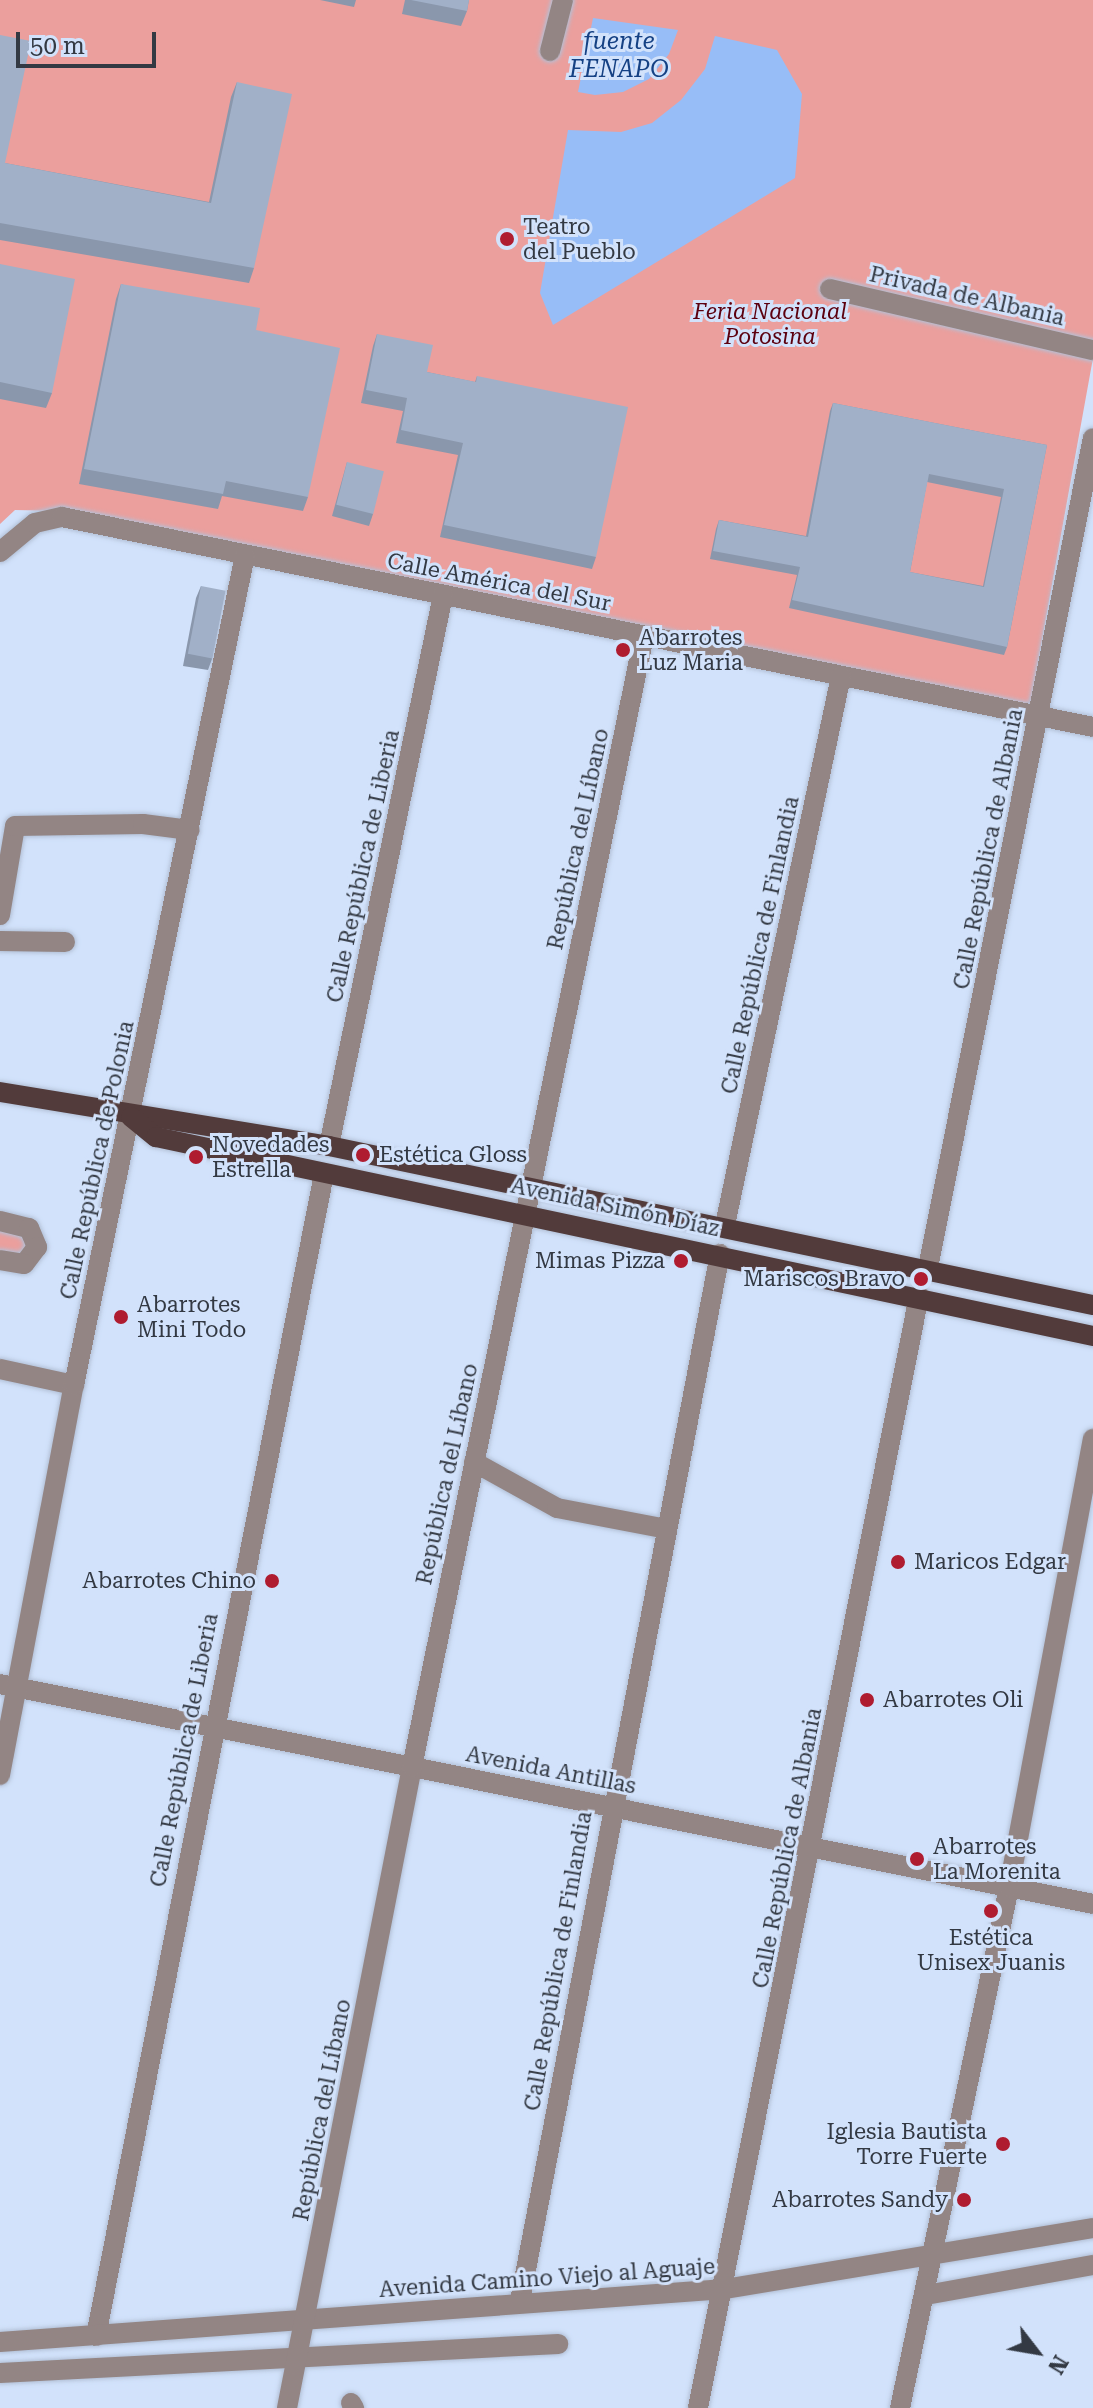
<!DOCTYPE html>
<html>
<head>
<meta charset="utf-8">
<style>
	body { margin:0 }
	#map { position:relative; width:1093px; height:2408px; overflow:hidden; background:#d2e2fb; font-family:"Roboto Serif",serif }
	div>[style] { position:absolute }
	.green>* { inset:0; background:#eb9f9d }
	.water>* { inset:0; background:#97bdf7 }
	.roads { filter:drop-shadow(0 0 2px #b2c0d6) drop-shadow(0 0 2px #b2c0d6) }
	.minor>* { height:20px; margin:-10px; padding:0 10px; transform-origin:10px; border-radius:10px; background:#938584 }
	.major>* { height:20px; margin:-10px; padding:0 10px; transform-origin:10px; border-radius:10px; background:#523b3b }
	.wall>* { inset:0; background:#8a97ac }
	.building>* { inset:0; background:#a1b0c8; transform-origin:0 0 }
	.dots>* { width:22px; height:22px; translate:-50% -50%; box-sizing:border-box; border:4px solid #d2e2fb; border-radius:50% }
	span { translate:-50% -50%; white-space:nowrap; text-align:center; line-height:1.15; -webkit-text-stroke:6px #d2e2fb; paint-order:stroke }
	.poi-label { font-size:22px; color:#333943 }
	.left { translate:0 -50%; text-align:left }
	.right { translate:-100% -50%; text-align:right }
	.street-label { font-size:22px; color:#333943 }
	.park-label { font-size:22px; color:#5c000f; font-style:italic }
	.water-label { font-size:24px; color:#154184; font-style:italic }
	.north { position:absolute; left:997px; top:2312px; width:80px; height:80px; -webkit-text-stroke:6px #d2e2fb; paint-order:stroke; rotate:121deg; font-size:22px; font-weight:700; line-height:32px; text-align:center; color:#333943 }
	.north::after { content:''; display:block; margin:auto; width:28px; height:36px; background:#333943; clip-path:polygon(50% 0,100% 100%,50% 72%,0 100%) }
	.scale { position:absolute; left:16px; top:32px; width:140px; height:36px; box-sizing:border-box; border:4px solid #333943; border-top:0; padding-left:10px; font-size:24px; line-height:28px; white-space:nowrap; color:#333943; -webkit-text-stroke:6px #d2e2fb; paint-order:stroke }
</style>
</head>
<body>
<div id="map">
	<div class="green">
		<i style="clip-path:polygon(0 0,1093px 0,1093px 358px,1030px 706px,62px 511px,15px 510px,0 524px)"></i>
		<i style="clip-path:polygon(0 1227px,28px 1232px,26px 1257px,0 1253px)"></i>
	</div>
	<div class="water">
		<i style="clip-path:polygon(593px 18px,678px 30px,669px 54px,649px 79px,623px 92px,595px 95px,578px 92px)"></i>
		<i style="clip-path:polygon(715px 36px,777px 50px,802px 94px,795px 178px,553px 325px,540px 293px,568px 130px,621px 132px,652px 123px,681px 100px,705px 69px)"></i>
	</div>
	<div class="roads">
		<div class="minor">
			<i style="left:550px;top:51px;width:53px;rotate:-75.7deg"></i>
			<i style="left:830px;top:289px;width:270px;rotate:13.1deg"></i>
			<i style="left:0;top:552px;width:45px;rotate:-39.6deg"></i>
			<i style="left:35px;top:523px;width:28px;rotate:-13deg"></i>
			<i style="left:62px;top:517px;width:1052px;rotate:11.51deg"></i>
			<i style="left:0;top:915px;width:90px;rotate:-80.4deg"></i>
			<i style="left:15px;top:826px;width:128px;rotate:-0.9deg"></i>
			<i style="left:143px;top:824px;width:47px;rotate:7.3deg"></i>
			<i style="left:0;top:941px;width:65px;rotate:0.9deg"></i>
			<i style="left:329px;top:1146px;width:563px;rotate:-78.31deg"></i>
			<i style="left:0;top:1221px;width:30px;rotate:14deg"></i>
			<i style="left:29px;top:1228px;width:21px;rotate:67deg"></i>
			<i style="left:37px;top:1247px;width:21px;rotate:127deg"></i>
			<i style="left:24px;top:1264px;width:24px;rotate:-171deg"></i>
			<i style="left:725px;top:1225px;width:561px;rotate:-78.07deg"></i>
			<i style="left:928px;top:1268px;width:846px;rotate:-78.76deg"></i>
			<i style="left:0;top:1369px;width:76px;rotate:12.2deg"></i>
			<i style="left:474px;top:1462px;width:95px;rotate:29deg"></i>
			<i style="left:557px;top:1508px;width:112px;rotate:10.8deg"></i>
			<i style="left:0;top:1684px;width:1115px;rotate:11.38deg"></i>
			<i style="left:0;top:1775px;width:397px;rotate:-79.3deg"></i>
			<i style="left:74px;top:1385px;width:847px;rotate:-78.36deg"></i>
			<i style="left:926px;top:2295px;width:170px;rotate:-10.2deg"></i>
			<i style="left:520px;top:2301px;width:1066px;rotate:-79.19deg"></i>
			<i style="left:96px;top:2336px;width:1184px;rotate:-78.9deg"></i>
			<i style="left:0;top:2342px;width:727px;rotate:-4.18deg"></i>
			<i style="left:725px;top:2289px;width:373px;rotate:-9.4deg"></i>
			<i style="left:0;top:2373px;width:559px;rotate:-2.98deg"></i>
			<i style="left:351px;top:2403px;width:6px;rotate:59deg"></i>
			<i style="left:287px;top:2408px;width:653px;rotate:-78.97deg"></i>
			<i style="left:412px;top:1767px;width:1155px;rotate:-78.41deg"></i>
			<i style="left:698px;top:2408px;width:1134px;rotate:-78.76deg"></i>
			<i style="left:900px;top:2408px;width:532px;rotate:-78.18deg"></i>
			<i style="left:1009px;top:1887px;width:456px;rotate:-79.4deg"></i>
		</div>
		<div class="major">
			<i style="left:0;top:1092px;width:333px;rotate:9.3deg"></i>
			<i style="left:329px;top:1146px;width:780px;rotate:11.76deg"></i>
			<i style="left:131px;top:1117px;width:32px;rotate:39deg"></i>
			<i style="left:156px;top:1137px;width:958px;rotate:11.99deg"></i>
		</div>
	</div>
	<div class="wall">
		<i style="clip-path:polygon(320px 0,356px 0,354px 7px)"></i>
		<i style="clip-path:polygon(405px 0,469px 0,467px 11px,461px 26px,402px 14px)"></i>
		<i style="clip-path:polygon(0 35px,5px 163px,209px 202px,231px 97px,237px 82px,254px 268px,249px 283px,0 240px)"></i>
		<i style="clip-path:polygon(0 264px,52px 393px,46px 408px,0 399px)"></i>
		<i style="clip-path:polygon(121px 284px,256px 330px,308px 497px,303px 511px,222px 496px,218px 509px,79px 484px,116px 299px)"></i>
		<i style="clip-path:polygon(377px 334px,427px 372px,475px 382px,477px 376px,596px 557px,592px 569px,440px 537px,458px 455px,396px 443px,403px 411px,361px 403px,373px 346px)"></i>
		<i style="clip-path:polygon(evenodd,833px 403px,1047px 445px,1007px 647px,1004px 655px,789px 608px,797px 575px,710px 559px,716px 529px,719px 520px,806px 536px,830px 411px,833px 403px,927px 482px,1001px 497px,983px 586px,910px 572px,927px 482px)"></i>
		<i style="clip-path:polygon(347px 462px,373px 514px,369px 526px,332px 516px)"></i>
		<i style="clip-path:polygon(201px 586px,212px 659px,208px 670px,183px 666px,196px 598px)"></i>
	</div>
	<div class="building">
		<i style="clip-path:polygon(411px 0,469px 0,467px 11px)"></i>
		<i style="clip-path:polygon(0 35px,31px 41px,5px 163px,211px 203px,237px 82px,292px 94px,254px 268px,0 223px)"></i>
		<i style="clip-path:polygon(0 264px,75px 279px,52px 393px,0 382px)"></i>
		<i style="clip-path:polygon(121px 284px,260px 308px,256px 330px,340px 348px,308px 497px,226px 481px,223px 494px,84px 469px)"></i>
		<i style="clip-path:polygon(377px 334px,433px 345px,427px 372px,476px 382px,477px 376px,628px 407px,596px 557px,444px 525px,463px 443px,401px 430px,407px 398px,366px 390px)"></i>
		<i style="clip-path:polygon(evenodd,833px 403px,1047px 445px,1007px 647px,792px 600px,800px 567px,713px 551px,719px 520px,808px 537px,833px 403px,929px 474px,1004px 489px,984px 587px,910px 572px,929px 474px)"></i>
		<i style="left:347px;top:462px;width:38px;height:44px;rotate:14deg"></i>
		<i style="left:201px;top:586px;width:25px;height:69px;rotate:11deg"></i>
	</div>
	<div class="dots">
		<i style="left:507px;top:239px;background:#af1c30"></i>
		<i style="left:623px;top:650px;background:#af1c30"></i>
		<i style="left:363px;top:1155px;background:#af1c30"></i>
		<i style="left:196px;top:1157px;background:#af1c30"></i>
		<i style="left:681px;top:1261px;background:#af1c30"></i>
		<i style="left:921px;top:1279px;background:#af1c30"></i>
		<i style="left:121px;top:1317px;background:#af1c30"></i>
		<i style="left:898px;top:1562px;background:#af1c30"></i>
		<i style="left:272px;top:1581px;background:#af1c30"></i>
		<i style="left:867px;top:1700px;background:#af1c30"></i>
		<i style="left:917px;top:1859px;background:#af1c30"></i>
		<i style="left:991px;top:1911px;background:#af1c30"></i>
		<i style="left:1003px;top:2144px;background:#af1c30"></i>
		<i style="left:964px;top:2200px;background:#af1c30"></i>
	</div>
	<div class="poi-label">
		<span class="left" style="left:523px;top:239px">Teatro<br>del Pueblo</span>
		<span class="left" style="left:639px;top:650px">Abarrotes<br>Luz Maria</span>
		<span class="left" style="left:212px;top:1157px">Novedades<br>Estrella</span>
		<span class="left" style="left:379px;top:1155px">Estética Gloss</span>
		<span class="right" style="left:665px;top:1261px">Mimas Pizza</span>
		<span class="right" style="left:905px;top:1279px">Mariscos Bravo</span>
		<span class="left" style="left:137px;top:1317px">Abarrotes<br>Mini Todo</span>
		<span class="left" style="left:914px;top:1562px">Maricos Edgar</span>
		<span class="right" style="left:256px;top:1581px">Abarrotes Chino</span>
		<span class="left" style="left:883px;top:1700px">Abarrotes Oli</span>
		<span class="left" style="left:933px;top:1859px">Abarrotes<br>La Morenita</span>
		<span style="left:991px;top:1950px">Estética<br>Unisex Juanis</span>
		<span class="right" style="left:987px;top:2144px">Iglesia Bautista<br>Torre Fuerte</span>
		<span class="right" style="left:948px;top:2200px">Abarrotes Sandy</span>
	</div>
	<div class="street-label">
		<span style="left:967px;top:296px;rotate:13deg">Privada de Albania</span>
		<span style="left:499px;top:582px;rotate:11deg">Calle América del Sur</span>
		<span style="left:578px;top:839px;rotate:-78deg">República del Líbano</span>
		<span style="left:988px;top:849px;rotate:-79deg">Calle República de Albania</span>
		<span style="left:363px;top:866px;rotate:-78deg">Calle República de Liberia</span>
		<span style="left:760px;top:945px;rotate:-78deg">Calle República de Finlandia</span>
		<span style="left:97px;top:1160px;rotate:-78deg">Calle República de Polonia</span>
		<span style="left:615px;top:1207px;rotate:12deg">Avenida Simón Díaz</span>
		<span style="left:447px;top:1474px;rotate:-78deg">República del Líbano</span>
		<span style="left:184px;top:1750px;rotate:-79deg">Calle República de Liberia</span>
		<span style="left:551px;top:1770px;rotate:11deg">Avenida Antillas</span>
		<span style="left:787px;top:1848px;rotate:-79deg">Calle República de Albania</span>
		<span style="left:558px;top:1961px;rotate:-80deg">Calle República de Finlandia</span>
		<span style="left:322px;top:2110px;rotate:-79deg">República del Líbano</span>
		<span style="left:547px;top:2278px;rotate:-4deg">Avenida Camino Viejo al Aguaje</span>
	</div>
	<div class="park-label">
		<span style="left:770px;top:324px">Feria Nacional<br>Potosina</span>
	</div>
	<div class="water-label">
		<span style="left:619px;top:56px">fuente<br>FENAPO</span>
	</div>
	<div class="north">N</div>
	<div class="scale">50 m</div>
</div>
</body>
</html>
